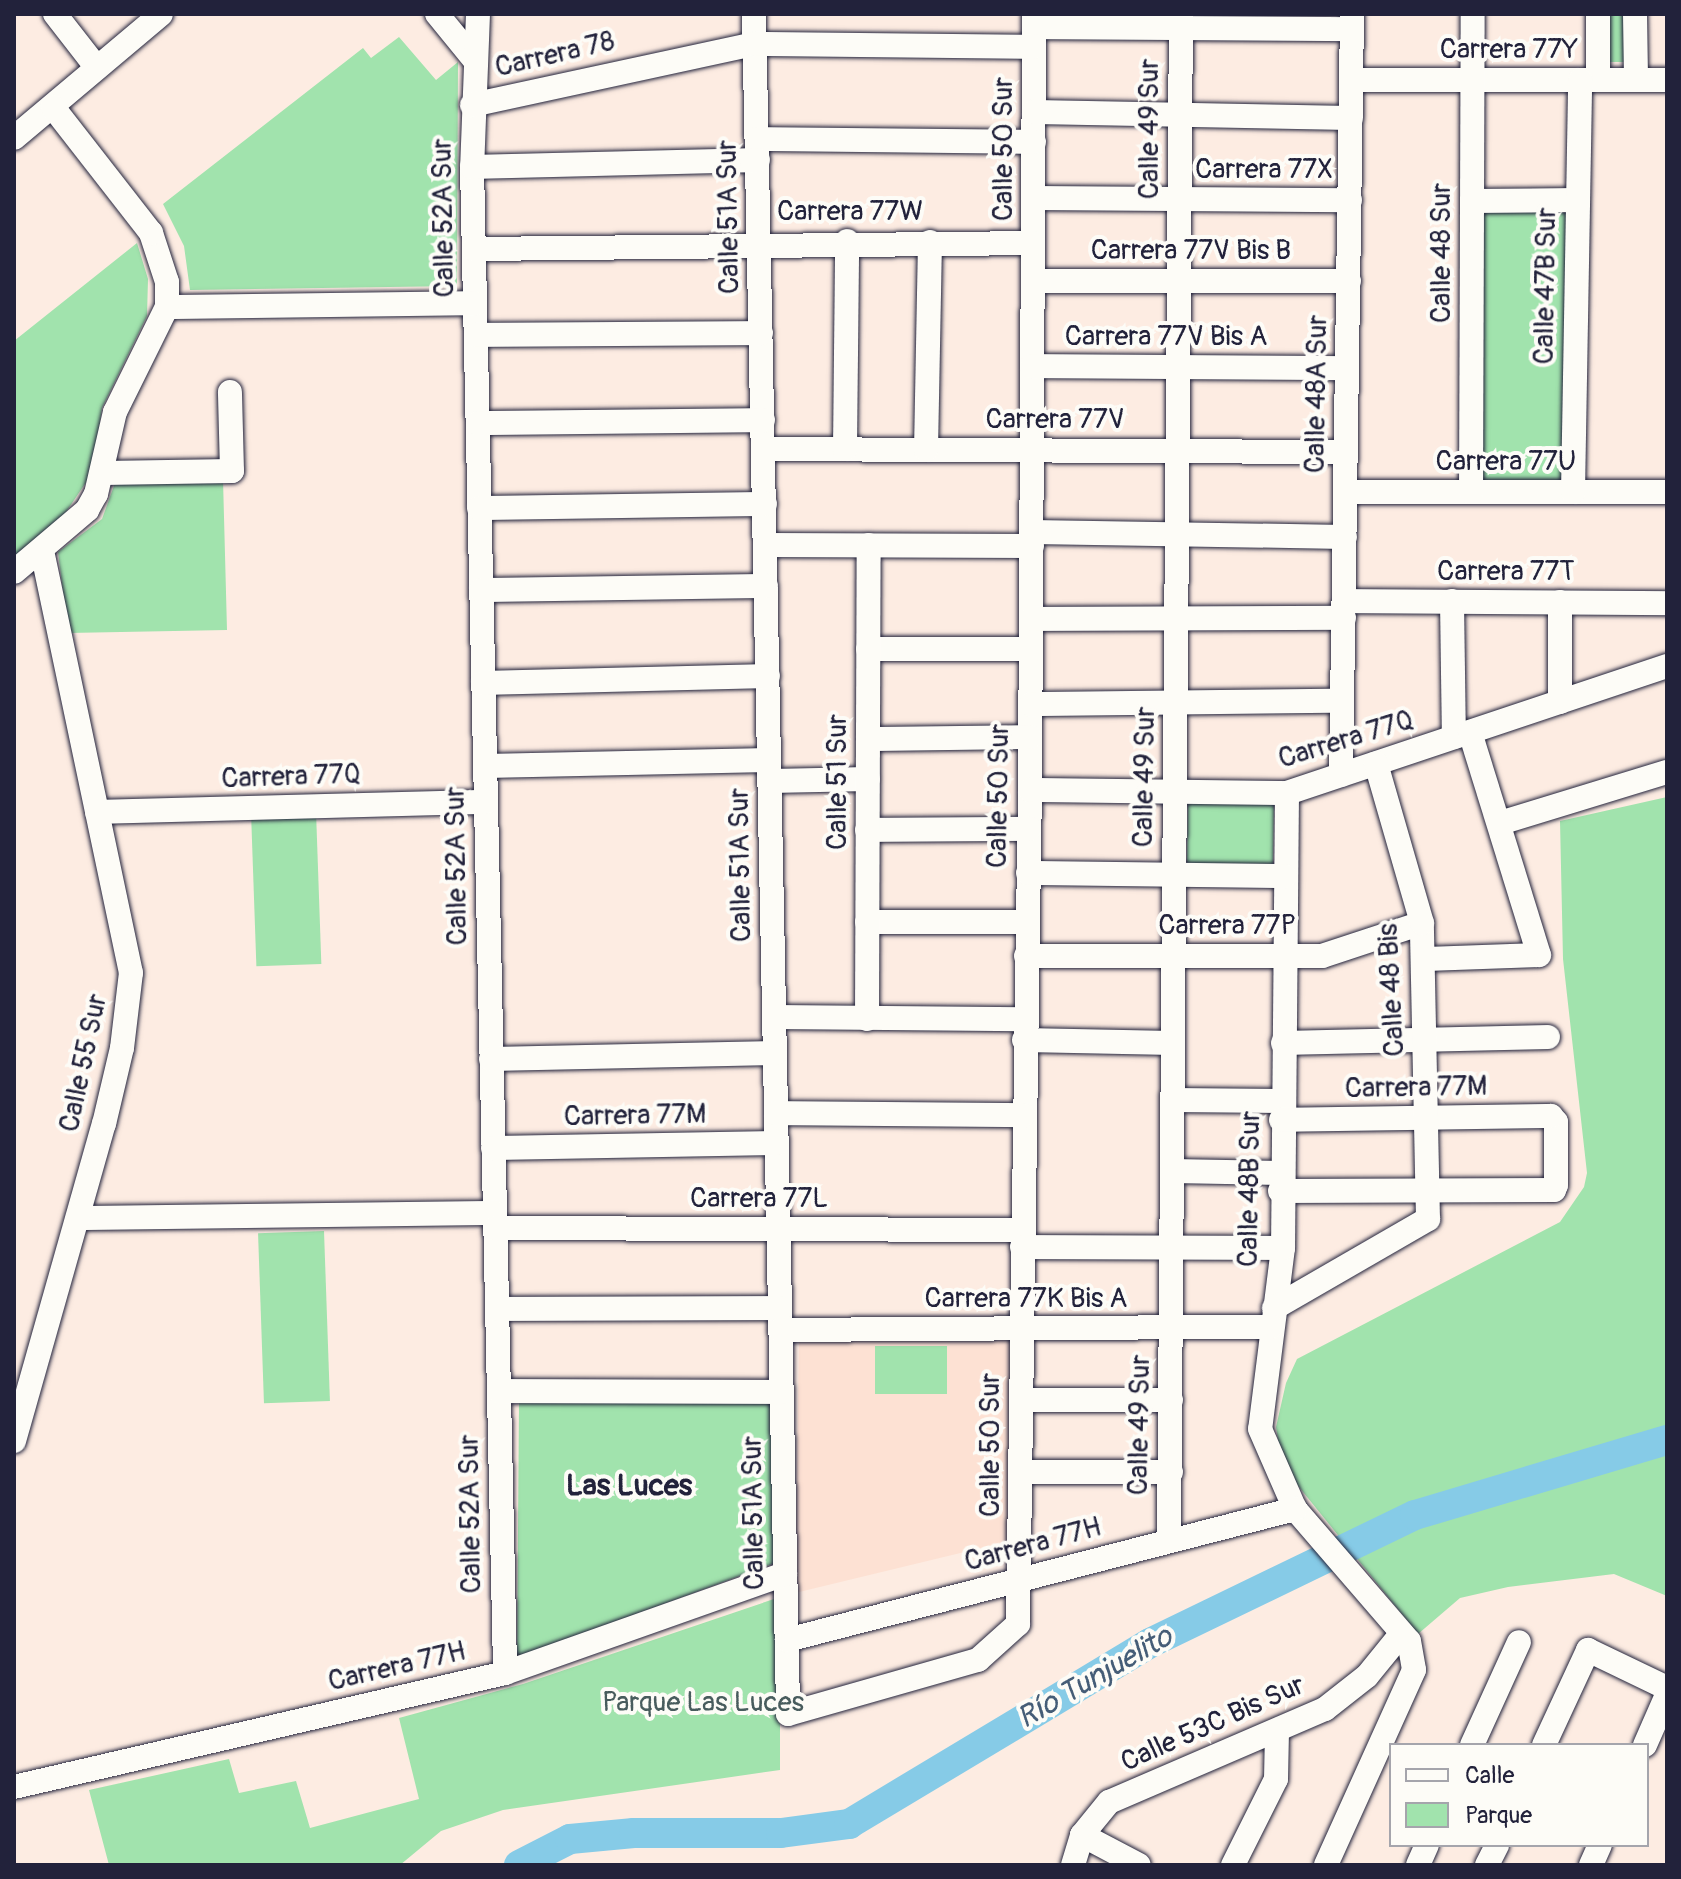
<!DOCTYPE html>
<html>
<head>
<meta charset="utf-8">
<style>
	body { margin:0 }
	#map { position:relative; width:1681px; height:1879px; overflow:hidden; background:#fdece2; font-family:Pangolin,sans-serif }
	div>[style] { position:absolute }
	.built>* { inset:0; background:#fde1d3 }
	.green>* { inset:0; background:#a1e3ad; transform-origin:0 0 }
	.river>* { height:30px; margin:-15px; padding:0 15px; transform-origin:15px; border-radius:15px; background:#86cbe7 }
	.roads { filter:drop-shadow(0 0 2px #22223b) drop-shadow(0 0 2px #22223b) }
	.minor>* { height:24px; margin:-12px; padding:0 12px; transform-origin:12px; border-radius:12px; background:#fdfcf7 }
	span { translate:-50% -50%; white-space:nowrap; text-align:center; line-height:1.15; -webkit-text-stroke:8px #fdfcf7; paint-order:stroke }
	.street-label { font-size:28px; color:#22223b }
	.park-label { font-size:28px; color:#485c5d }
	.neighbourhood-label { font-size:30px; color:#22223b; font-weight:700 }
	.water-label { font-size:30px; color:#455d77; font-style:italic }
	.frame { position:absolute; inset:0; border:16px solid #22223b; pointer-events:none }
	.legend { position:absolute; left:1389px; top:1743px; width:260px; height:104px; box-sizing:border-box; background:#fdfcf7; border:2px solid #a5a5ac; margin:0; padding:10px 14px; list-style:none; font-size:24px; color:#22223b }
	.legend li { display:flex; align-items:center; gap:16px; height:40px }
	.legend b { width:40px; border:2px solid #a5a5ac }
</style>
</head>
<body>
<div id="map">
	<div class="built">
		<i style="clip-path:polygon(1012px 1339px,1010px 1541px,795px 1593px,799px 1341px)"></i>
	</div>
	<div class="green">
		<i style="left:1604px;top:14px;width:25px;height:48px"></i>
		<i style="clip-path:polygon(399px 37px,436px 80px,458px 62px,457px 286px,190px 290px,184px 246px,163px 204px,363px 48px,371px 58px)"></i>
		<i style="left:1480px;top:211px;width:91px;height:272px;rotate:1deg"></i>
		<i style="clip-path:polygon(137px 243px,148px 279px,147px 316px,102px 408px,93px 472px,64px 515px,14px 557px,14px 341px)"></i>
		<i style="clip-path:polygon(223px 479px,227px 630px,68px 633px,58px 552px,102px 519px,115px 483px)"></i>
		<i style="clip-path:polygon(1667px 797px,1667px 1596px,1614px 1574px,1508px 1587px,1460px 1598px,1418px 1634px,1282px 1466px,1276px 1427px,1286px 1383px,1297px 1359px,1560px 1222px,1584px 1187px,1587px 1173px,1563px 959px,1560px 821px)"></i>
		<i style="left:1188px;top:802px;width:86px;height:62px;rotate:1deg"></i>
		<i style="left:316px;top:811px;width:153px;height:65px;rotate:88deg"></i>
		<i style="left:324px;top:1231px;width:170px;height:66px;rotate:88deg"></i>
		<i style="left:875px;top:1346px;width:72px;height:48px"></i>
		<i style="clip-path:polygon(519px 1402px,777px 1403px,775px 1563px,517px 1658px)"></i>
		<i style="clip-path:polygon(780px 1597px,780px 1770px,503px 1810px,441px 1831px,400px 1865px,109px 1865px,89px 1790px,229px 1759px,239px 1793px,296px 1781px,310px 1828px,419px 1799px,399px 1718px,523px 1684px)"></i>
	</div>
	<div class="river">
		<i style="left:519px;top:1865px;width:57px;rotate:-27deg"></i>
		<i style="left:570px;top:1839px;width:64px;rotate:-5.4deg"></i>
		<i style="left:634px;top:1833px;width:147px"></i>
		<i style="left:781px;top:1833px;width:69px;rotate:-7.5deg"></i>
		<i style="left:849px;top:1824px;width:351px;rotate:-31deg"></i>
		<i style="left:1150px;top:1643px;width:294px;rotate:-25.8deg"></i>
		<i style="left:1415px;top:1515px;width:263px;rotate:-16.6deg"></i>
	</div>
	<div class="roads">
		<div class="minor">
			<i style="left:55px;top:14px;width:68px;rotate:52.1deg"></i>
			<i style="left:437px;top:14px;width:57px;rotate:50.7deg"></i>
			<i style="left:478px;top:14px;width:153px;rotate:92.2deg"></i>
			<i style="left:472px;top:167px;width:1506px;rotate:88.74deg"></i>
			<i style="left:754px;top:14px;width:1700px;rotate:88.85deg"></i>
			<i style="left:788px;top:1714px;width:198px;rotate:-15.9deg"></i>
			<i style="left:978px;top:1660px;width:54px;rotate:-42deg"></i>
			<i style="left:1018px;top:1624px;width:834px;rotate:-89.18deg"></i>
			<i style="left:1030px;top:790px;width:776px;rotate:-89.7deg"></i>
			<i style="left:1598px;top:14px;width:66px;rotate:90deg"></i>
			<i style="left:1635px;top:14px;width:66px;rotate:89.1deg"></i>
			<i style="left:1034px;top:27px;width:318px;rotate:0.4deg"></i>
			<i style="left:1352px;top:80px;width:315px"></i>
			<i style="left:472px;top:105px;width:289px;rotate:-12.2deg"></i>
			<i style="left:755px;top:44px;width:279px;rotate:0.6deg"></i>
			<i style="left:1034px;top:112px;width:317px;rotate:1.1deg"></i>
			<i style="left:14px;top:138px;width:192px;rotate:-40.1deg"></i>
			<i style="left:758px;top:139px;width:276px;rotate:0.6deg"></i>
			<i style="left:472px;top:167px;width:286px;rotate:-1.4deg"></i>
			<i style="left:1034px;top:198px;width:316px;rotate:0.4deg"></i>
			<i style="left:1472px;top:201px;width:106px;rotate:-0.5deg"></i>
			<i style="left:474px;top:249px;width:559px;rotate:-0.61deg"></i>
			<i style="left:1033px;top:281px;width:316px"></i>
			<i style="left:167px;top:307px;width:308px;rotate:-0.7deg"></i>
			<i style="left:476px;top:335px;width:285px;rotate:-0.4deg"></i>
			<i style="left:1032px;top:366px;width:315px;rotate:0.4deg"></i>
			<i style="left:478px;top:423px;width:285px;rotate:-0.6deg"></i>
			<i style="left:764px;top:449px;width:582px;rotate:0.3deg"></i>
			<i style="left:845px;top:449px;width:208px;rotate:-89.4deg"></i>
			<i style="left:926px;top:450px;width:208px;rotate:-88.9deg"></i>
			<i style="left:103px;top:473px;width:129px;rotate:-0.9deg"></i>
			<i style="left:232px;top:471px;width:79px;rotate:-91.5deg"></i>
			<i style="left:1346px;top:492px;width:321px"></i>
			<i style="left:1471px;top:492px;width:478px;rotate:-89.8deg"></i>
			<i style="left:1573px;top:492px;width:412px;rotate:-89deg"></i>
			<i style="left:479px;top:508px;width:286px;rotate:-0.8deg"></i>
			<i style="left:1032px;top:532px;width:313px;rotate:0.9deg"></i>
			<i style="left:765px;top:545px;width:267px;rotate:0.2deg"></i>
			<i style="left:14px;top:572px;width:96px;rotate:-40.3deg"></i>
			<i style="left:87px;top:510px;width:18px;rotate:-61deg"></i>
			<i style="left:96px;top:494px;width:84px;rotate:-77deg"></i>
			<i style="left:115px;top:412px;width:117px;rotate:-63.7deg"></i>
			<i style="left:167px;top:307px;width:25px;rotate:-90deg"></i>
			<i style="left:167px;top:282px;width:52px;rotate:-108.1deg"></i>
			<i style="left:151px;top:233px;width:160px;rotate:-127.9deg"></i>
			<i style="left:481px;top:590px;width:285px;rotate:-0.8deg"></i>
			<i style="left:1344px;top:601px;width:323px;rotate:0.4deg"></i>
			<i style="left:1452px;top:601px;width:136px;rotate:89.2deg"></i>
			<i style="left:1560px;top:602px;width:100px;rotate:90deg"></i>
			<i style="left:1031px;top:619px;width:313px;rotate:-0.2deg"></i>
			<i style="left:868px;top:649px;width:163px"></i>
			<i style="left:483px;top:683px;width:285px;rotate:-1.4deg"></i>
			<i style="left:1031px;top:704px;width:311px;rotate:-0.6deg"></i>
			<i style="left:868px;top:739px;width:162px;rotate:-0.7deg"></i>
			<i style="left:485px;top:766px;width:284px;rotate:-1.2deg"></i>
			<i style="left:1341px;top:775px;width:761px;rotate:-89.17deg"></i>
			<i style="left:770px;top:781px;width:98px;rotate:-1.2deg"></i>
			<i style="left:1030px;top:790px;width:257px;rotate:0.7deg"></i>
			<i style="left:1287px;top:793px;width:401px;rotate:-18.5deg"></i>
			<i style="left:1287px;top:793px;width:455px;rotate:90.5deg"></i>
			<i style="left:1283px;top:1248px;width:182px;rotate:97.2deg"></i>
			<i style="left:1260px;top:1429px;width:87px;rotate:66.4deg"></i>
			<i style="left:1295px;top:1509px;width:174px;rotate:49.2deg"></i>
			<i style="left:1409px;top:1641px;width:29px;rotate:80deg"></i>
			<i style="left:1414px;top:1670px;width:214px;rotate:114.3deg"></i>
			<i style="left:97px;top:812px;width:389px;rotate:-1.5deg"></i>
			<i style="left:1500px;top:823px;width:175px;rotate:-17deg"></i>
			<i style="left:867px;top:830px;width:162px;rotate:-0.4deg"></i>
			<i style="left:1028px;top:873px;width:257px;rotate:0.7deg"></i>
			<i style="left:867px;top:922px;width:160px"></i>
			<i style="left:1026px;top:956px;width:296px"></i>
			<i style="left:1322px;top:956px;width:105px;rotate:-18.3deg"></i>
			<i style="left:1426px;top:959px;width:113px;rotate:-2deg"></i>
			<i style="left:1539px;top:955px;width:233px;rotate:-107.2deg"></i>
			<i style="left:775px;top:1017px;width:250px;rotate:0.5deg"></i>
			<i style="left:867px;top:1019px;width:474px;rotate:-89.8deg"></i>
			<i style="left:1024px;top:1040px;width:149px;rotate:1.2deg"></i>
			<i style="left:1283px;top:1043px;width:265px;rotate:-1.3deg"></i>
			<i style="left:491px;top:1059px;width:284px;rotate:-1.2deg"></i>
			<i style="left:1173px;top:1100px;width:109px;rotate:0.5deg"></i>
			<i style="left:776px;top:1113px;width:247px;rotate:0.5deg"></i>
			<i style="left:493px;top:1148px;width:284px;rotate:-1deg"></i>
			<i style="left:1172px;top:1171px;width:109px;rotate:1.1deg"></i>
			<i style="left:1280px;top:1191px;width:274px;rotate:-0.2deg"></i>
			<i style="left:1554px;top:1190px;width:5px;rotate:-68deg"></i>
			<i style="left:1556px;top:1185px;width:63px;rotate:-90deg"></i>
			<i style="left:1556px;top:1122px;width:8px;rotate:-130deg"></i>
			<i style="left:1551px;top:1116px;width:270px;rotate:179.2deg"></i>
			<i style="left:78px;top:1218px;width:417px;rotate:-0.7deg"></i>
			<i style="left:495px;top:1228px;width:527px;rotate:0.22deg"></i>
			<i style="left:1022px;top:1247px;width:261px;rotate:0.2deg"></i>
			<i style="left:1274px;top:1308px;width:178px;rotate:-30deg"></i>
			<i style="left:1428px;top:1219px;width:296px;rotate:-91.2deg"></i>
			<i style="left:1422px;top:923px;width:166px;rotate:-106.1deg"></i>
			<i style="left:497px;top:1309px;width:283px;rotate:-0.2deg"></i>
			<i style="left:780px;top:1330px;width:491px;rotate:-0.4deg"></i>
			<i style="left:499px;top:1391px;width:283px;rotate:0.2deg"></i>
			<i style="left:1021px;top:1400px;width:150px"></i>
			<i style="left:14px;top:1441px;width:330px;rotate:-74.2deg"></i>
			<i style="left:104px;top:1124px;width:78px;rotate:-76.7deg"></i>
			<i style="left:122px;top:1048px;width:76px;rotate:-83.2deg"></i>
			<i style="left:131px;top:973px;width:431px;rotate:-101.9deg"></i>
			<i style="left:1020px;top:1472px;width:151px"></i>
			<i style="left:1169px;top:1541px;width:1527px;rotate:-89.55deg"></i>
			<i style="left:787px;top:1640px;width:525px;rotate:-14.46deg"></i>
			<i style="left:1472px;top:1745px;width:113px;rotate:-65.5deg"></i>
			<i style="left:1544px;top:1745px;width:105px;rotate:-65.1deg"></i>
			<i style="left:1588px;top:1650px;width:88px;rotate:25.7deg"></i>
			<i style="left:1645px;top:1745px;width:55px;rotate:-66.3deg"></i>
			<i style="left:14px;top:1787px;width:504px;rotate:-13.07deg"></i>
			<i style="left:505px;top:1673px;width:297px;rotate:-19.5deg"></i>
			<i style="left:1082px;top:1835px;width:64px;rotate:27.8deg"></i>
			<i style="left:1073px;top:1865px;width:31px;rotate:-73deg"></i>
			<i style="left:1082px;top:1835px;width:43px;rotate:-50.7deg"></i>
			<i style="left:1109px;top:1802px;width:235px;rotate:-23.3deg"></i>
			<i style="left:1325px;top:1709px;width:53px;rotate:-38.2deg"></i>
			<i style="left:1367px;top:1676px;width:55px;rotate:-50.9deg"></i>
			<i style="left:1233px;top:1865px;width:96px;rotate:-63.4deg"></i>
			<i style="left:1276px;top:1779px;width:47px;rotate:-88.8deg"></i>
			<i style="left:1418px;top:1865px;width:22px;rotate:-66deg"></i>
			<i style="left:1487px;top:1865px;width:22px;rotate:-63deg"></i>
			<i style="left:1591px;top:1865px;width:22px;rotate:-66deg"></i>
		</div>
	</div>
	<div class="street-label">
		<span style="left:1509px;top:50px">Carrera 77Y</span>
		<span style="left:555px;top:55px;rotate:-13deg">Carrera 78</span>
		<span style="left:1150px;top:129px;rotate:-90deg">Calle 49 Sur</span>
		<span style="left:1004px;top:149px;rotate:-90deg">Calle 50 Sur</span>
		<span style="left:1264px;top:170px">Carrera 77X</span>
		<span style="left:850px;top:212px">Carrera 77W</span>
		<span style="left:729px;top:217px;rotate:-91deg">Calle 51A Sur</span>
		<span style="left:444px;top:218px;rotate:-91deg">Calle 52A Sur</span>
		<span style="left:1191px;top:251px">Carrera 77V Bis B</span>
		<span style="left:1442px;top:253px;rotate:-90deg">Calle 48 Sur</span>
		<span style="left:1546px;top:286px;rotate:-89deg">Calle 47B Sur</span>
		<span style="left:1166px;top:337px">Carrera 77V Bis A</span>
		<span style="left:1317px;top:394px;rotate:-89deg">Calle 48A Sur</span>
		<span style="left:1055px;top:420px">Carrera 77V</span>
		<span style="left:1506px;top:462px">Carrera 77U</span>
		<span style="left:1506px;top:572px">Carrera 77T</span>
		<span style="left:1346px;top:740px;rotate:-17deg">Carrera 77Q</span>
		<span style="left:291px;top:777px;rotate:-2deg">Carrera 77Q</span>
		<span style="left:1145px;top:777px;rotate:-89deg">Calle 49 Sur</span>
		<span style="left:838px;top:782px;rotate:-90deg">Calle 51 Sur</span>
		<span style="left:999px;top:796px;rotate:-89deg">Calle 50 Sur</span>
		<span style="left:741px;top:865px;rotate:-91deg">Calle 51A Sur</span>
		<span style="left:457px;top:866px;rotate:-91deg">Calle 52A Sur</span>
		<span style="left:1227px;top:926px">Carrera 77P</span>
		<span style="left:1392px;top:990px;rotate:-93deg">Calle 48 Bis</span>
		<span style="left:84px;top:1063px;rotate:-78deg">Calle 55 Sur</span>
		<span style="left:1416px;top:1088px;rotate:-1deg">Carrera 77M</span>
		<span style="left:635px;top:1116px;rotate:-1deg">Carrera 77M</span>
		<span style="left:1250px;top:1189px;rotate:-89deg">Calle 48B Sur</span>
		<span style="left:759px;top:1199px">Carrera 77L</span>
		<span style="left:1026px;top:1299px">Carrera 77K Bis A</span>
		<span style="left:1140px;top:1425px;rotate:-89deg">Calle 49 Sur</span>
		<span style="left:991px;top:1445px;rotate:-90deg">Calle 50 Sur</span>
		<span style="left:754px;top:1513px;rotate:-91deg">Calle 51A Sur</span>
		<span style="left:471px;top:1514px;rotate:-91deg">Calle 52A Sur</span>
		<span style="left:1033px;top:1545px;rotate:-15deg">Carrera 77H</span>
		<span style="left:397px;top:1667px;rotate:-13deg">Carrera 77H</span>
		<span style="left:1213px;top:1724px;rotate:-24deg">Calle 53C Bis Sur</span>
	</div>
	<div class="park-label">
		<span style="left:703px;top:1703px">Parque Las Luces</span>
	</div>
	<div class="neighbourhood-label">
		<span style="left:629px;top:1486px">Las Luces</span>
	</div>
	<div class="water-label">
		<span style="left:1095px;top:1678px;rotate:-30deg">Río Tunjuelito</span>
	</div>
	<div class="frame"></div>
	<ul class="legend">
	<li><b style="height:10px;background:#fdfcf7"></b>Calle</li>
	<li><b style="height:22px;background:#a1e3ad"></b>Parque</li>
	</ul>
</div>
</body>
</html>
